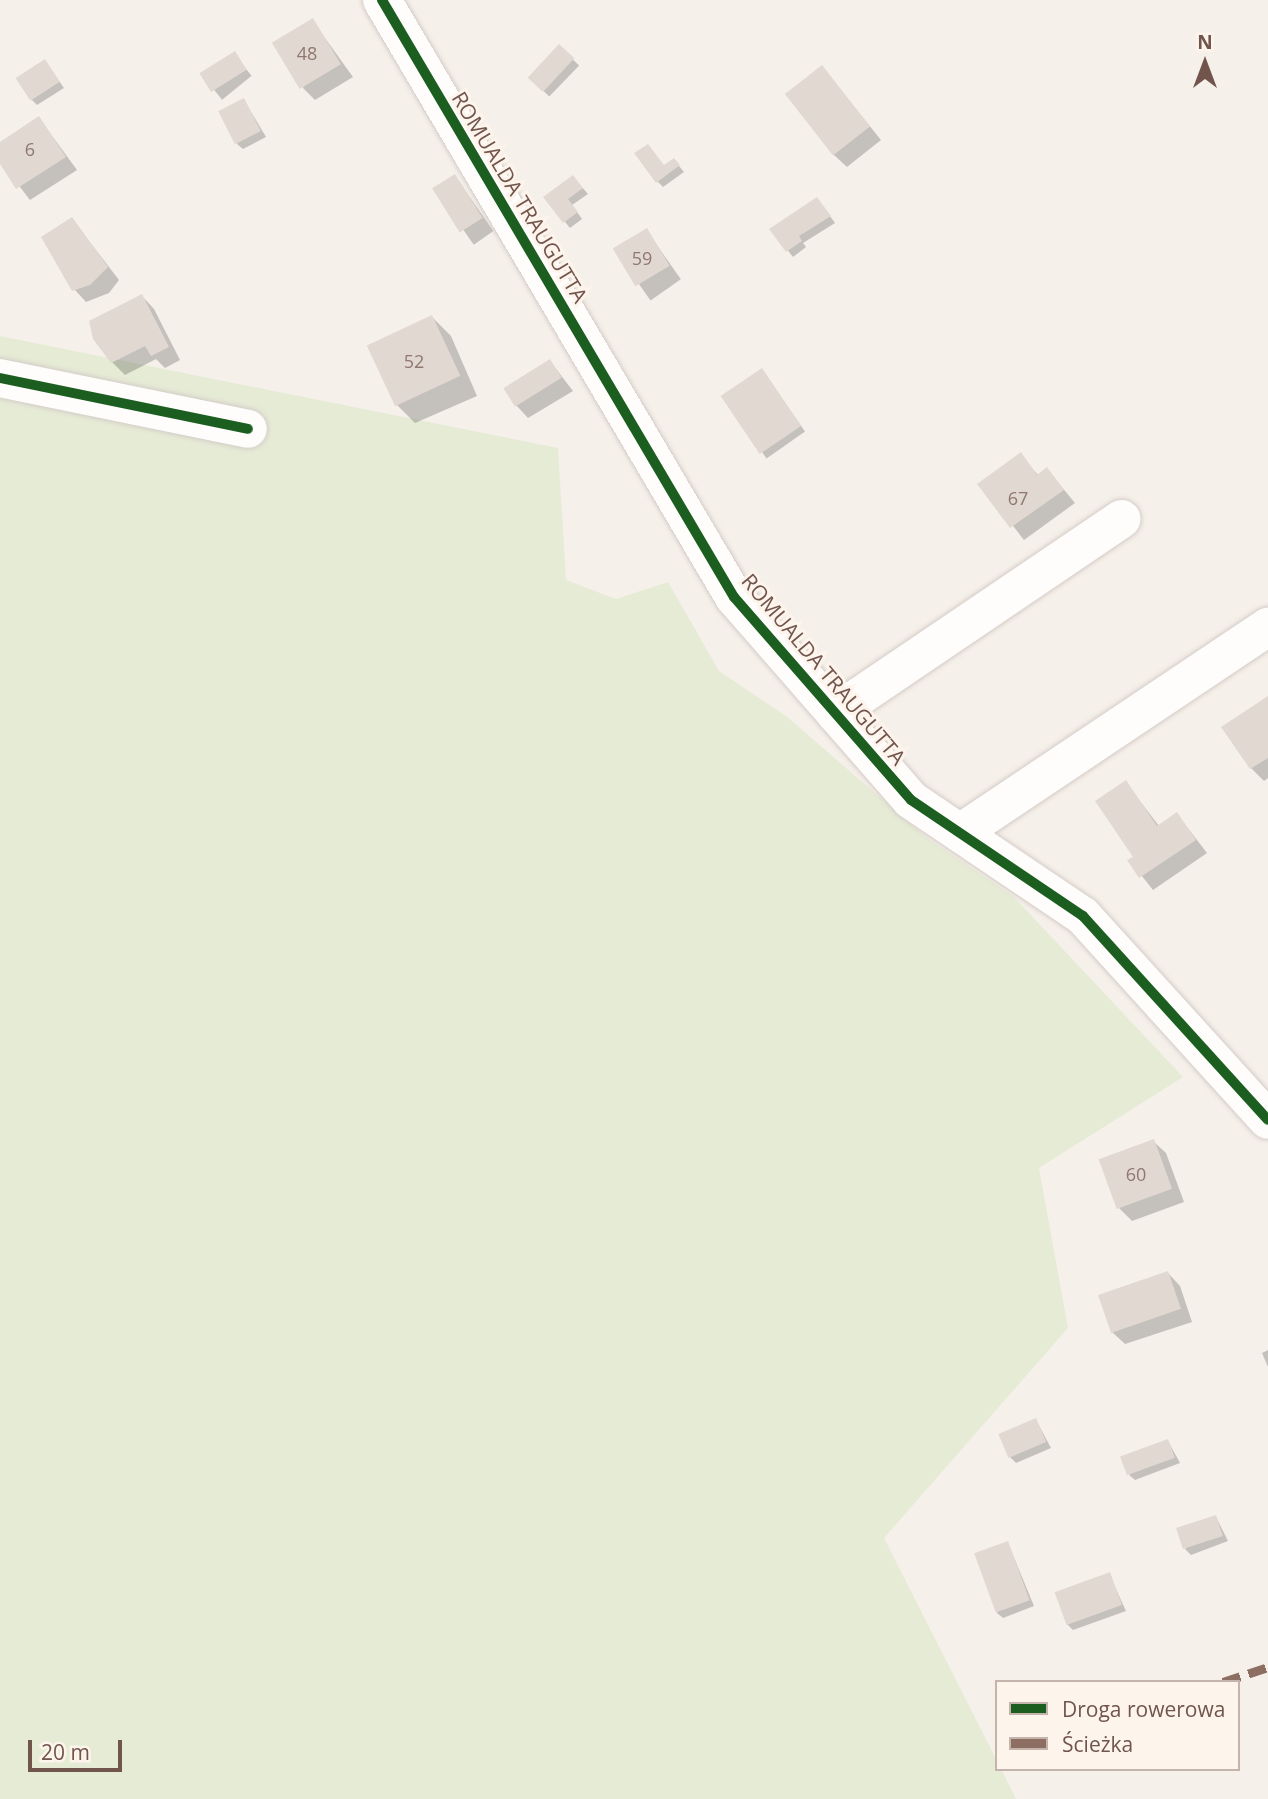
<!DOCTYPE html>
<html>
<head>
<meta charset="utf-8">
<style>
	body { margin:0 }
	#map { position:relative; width:1268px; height:1799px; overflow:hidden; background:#f6f0ea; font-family:"Open Sans",sans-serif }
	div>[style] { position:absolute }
	.green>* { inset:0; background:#e6ebd6 }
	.shadow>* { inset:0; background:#0003; transform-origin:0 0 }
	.building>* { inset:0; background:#e2d8d2; transform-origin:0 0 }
	.roads { filter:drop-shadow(0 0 2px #d4ccc7) drop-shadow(0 0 2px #d4ccc7) }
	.minor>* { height:38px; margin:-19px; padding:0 19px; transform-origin:19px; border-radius:19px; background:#fefdfc }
	.quiet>* { height:9px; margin-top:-4.5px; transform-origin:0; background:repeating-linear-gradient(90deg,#8d6e63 0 18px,transparent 0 27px) }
	.cycleway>* { height:10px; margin:-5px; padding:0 5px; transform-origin:5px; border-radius:5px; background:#1b5e20 }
	span { translate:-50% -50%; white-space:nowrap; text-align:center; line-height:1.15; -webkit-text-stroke:6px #fdf4ec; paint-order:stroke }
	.number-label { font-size:18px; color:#8f7870 }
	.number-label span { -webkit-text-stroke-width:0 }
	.street-label { font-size:21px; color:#71554d }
	.legend { position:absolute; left:995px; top:1680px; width:245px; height:91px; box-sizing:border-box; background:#fdf4ec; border:2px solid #c5b4ac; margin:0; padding:9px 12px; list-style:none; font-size:21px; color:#71554d }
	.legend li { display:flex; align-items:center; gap:14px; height:35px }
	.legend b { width:35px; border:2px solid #c5b4ac }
	.north { position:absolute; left:1170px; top:28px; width:70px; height:70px; -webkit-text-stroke:5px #fdf4ec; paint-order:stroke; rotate:0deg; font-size:19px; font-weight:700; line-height:28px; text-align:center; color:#71554d }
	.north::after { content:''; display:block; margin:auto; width:24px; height:32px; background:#71554d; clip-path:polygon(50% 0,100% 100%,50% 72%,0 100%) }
	.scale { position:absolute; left:28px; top:1740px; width:94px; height:32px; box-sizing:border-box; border:4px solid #71554d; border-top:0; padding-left:9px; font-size:21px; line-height:24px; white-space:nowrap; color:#71554d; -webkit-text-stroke:5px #fdf4ec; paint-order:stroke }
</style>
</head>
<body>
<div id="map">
	<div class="green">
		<i style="clip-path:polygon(0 336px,558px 448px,566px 580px,616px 599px,668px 582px,719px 671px,786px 716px,927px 838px,1013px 896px,1183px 1077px,1039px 1168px,1068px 1328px,884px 1538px,997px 1761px,997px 1769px,1001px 1769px,1016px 1799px,0 1799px)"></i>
	</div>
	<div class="shadow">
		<i style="clip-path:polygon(312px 20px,353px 77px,315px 100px,303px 88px)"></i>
		<i style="left:559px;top:46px;width:28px;height:43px;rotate:44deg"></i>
		<i style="left:234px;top:54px;width:28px;height:38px;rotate:51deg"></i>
		<i style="clip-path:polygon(45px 61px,64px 88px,37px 105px,31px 99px)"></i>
		<i style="clip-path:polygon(822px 67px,881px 140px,847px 167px,834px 155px)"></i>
		<i style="clip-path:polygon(244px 100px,266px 137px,243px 149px,237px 144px)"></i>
		<i style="clip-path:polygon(39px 118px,77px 170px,30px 200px,0 161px,0 144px)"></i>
		<i style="clip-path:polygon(674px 160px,684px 172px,663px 187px,657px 181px)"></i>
		<i style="left:455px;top:176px;width:67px;height:24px;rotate:55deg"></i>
		<i style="clip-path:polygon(573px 177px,588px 194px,572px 205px,582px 219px,570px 228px,546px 198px)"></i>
		<i style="clip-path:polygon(822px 205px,835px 223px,803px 243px,806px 247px,793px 257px,772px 230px)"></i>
		<i style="clip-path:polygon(72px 219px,119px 280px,109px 293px,86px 302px,74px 289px)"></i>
		<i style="left:647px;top:231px;width:59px;height:37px;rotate:55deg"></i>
		<i style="clip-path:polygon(142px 296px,154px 309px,180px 360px,165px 368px,156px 359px,125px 375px,112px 362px)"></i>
		<i style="clip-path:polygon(432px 317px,451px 336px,477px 396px,415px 423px,396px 404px,370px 346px)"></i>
		<i style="clip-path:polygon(550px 361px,573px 391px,528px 418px,516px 405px)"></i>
		<i style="left:762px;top:370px;width:75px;height:47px;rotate:55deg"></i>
		<i style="clip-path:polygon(1020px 455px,1039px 476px,1047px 469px,1075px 503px,1024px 540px,980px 484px)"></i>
		<i style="clip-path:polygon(1268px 698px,1268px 778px,1264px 781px,1251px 768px)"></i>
		<i style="clip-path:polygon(1126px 783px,1159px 826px,1177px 814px,1207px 853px,1153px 890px,1130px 861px,1135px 857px)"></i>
		<i style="clip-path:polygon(1153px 1141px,1166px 1153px,1184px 1202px,1132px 1221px,1119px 1208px)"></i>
		<i style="clip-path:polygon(1168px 1273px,1180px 1286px,1192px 1322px,1125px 1344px,1112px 1332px)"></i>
		<i style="clip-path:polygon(1268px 1350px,1268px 1367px,1262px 1353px)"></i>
		<i style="clip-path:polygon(1036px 1420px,1051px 1448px,1016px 1463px,1010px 1457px)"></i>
		<i style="clip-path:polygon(1168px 1441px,1180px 1463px,1135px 1480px,1129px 1475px)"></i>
		<i style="clip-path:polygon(1216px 1517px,1228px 1541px,1191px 1555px,1185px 1549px)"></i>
		<i style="clip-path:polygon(1008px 1543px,1034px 1606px,1003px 1618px,997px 1613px)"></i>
		<i style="clip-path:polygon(1109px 1574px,1126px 1611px,1073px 1630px,1067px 1624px)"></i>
	</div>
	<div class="building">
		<i style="left:313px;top:18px;width:54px;height:48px;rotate:59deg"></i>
		<i style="left:559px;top:44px;width:21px;height:46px;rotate:43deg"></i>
		<i style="left:235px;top:51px;width:22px;height:42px;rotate:58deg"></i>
		<i style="left:45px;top:59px;width:27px;height:35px;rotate:57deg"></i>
		<i style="left:822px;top:65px;width:78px;height:47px;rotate:52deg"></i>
		<i style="left:244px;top:98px;width:37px;height:29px;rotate:63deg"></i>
		<i style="clip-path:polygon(39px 116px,66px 157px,16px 189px,0 164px,0 142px)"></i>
		<i style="clip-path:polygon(648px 144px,664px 165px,674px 158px,680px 165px,656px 183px,634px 153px)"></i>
		<i style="left:455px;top:174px;width:52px;height:27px;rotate:58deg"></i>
		<i style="clip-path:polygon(573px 175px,583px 188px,568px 199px,578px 212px,563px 223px,543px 197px)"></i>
		<i style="clip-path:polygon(817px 197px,831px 216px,799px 236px,802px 241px,786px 252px,769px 229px)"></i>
		<i style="clip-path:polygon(72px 217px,108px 267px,90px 285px,72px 291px,41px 237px)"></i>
		<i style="left:647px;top:228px;width:44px;height:40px;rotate:59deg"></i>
		<i style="clip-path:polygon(142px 294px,169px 347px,151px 356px,145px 346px,111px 363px,93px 339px,89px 321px)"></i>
		<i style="left:432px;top:315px;width:67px;height:72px;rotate:65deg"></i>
		<i style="left:550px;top:359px;width:22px;height:55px;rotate:58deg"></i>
		<i style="left:762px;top:368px;width:70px;height:50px;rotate:56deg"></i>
		<i style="clip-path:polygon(1021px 452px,1037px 475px,1047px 467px,1064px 490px,1010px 528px,977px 484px)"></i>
		<i style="clip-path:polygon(1268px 696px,1268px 758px,1250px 769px,1221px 727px)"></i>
		<i style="clip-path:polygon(1126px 780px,1157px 826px,1177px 812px,1196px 840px,1139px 878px,1127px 860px,1133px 857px,1095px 801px)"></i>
		<i style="left:1154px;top:1139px;width:53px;height:59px;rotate:70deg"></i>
		<i style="left:1168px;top:1271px;width:40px;height:74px;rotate:71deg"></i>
		<i style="left:1036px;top:1418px;width:26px;height:41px;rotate:67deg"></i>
		<i style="left:1168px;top:1439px;width:20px;height:51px;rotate:70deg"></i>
		<i style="left:1216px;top:1515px;width:22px;height:42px;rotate:72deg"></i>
		<i style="left:1008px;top:1541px;width:63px;height:36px;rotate:70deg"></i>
		<i style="left:1110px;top:1572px;width:35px;height:59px;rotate:70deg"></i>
	</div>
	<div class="roads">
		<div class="minor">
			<i style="left:382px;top:0;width:693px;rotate:59.48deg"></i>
			<i style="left:734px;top:597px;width:269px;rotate:48.9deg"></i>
			<i style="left:911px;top:800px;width:207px;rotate:34deg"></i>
			<i style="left:1083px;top:916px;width:275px;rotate:47.8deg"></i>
			<i style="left:0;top:378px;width:253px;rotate:11.6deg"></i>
			<i style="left:835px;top:713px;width:346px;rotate:-34.1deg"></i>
			<i style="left:960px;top:833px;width:371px;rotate:-33.8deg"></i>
		</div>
	</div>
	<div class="quiet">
		<i style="left:1223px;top:1682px;width:47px;rotate:-18.4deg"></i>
	</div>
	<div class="cycleway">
		<i style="left:382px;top:0;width:693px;rotate:59.48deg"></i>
		<i style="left:734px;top:597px;width:269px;rotate:48.9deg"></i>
		<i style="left:911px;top:800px;width:207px;rotate:34deg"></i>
		<i style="left:1083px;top:916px;width:275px;rotate:47.8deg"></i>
		<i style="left:0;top:378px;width:253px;rotate:11.6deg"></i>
	</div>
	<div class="number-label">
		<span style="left:307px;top:53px">48</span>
		<span style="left:30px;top:149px">6</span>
		<span style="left:642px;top:258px">59</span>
		<span style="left:414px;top:361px">52</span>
		<span style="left:1018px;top:498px">67</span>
		<span style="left:1136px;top:1174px">60</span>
	</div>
	<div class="street-label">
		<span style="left:520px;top:197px;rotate:59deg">ROMUALDA TRAUGUTTA</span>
		<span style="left:824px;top:669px;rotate:50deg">ROMUALDA TRAUGUTTA</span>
	</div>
	<ul class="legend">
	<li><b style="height:9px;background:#1b5e20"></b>Droga rowerowa</li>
	<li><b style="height:9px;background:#8d6e63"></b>Ścieżka</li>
	</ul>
	<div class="north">N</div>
	<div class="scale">20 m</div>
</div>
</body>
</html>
